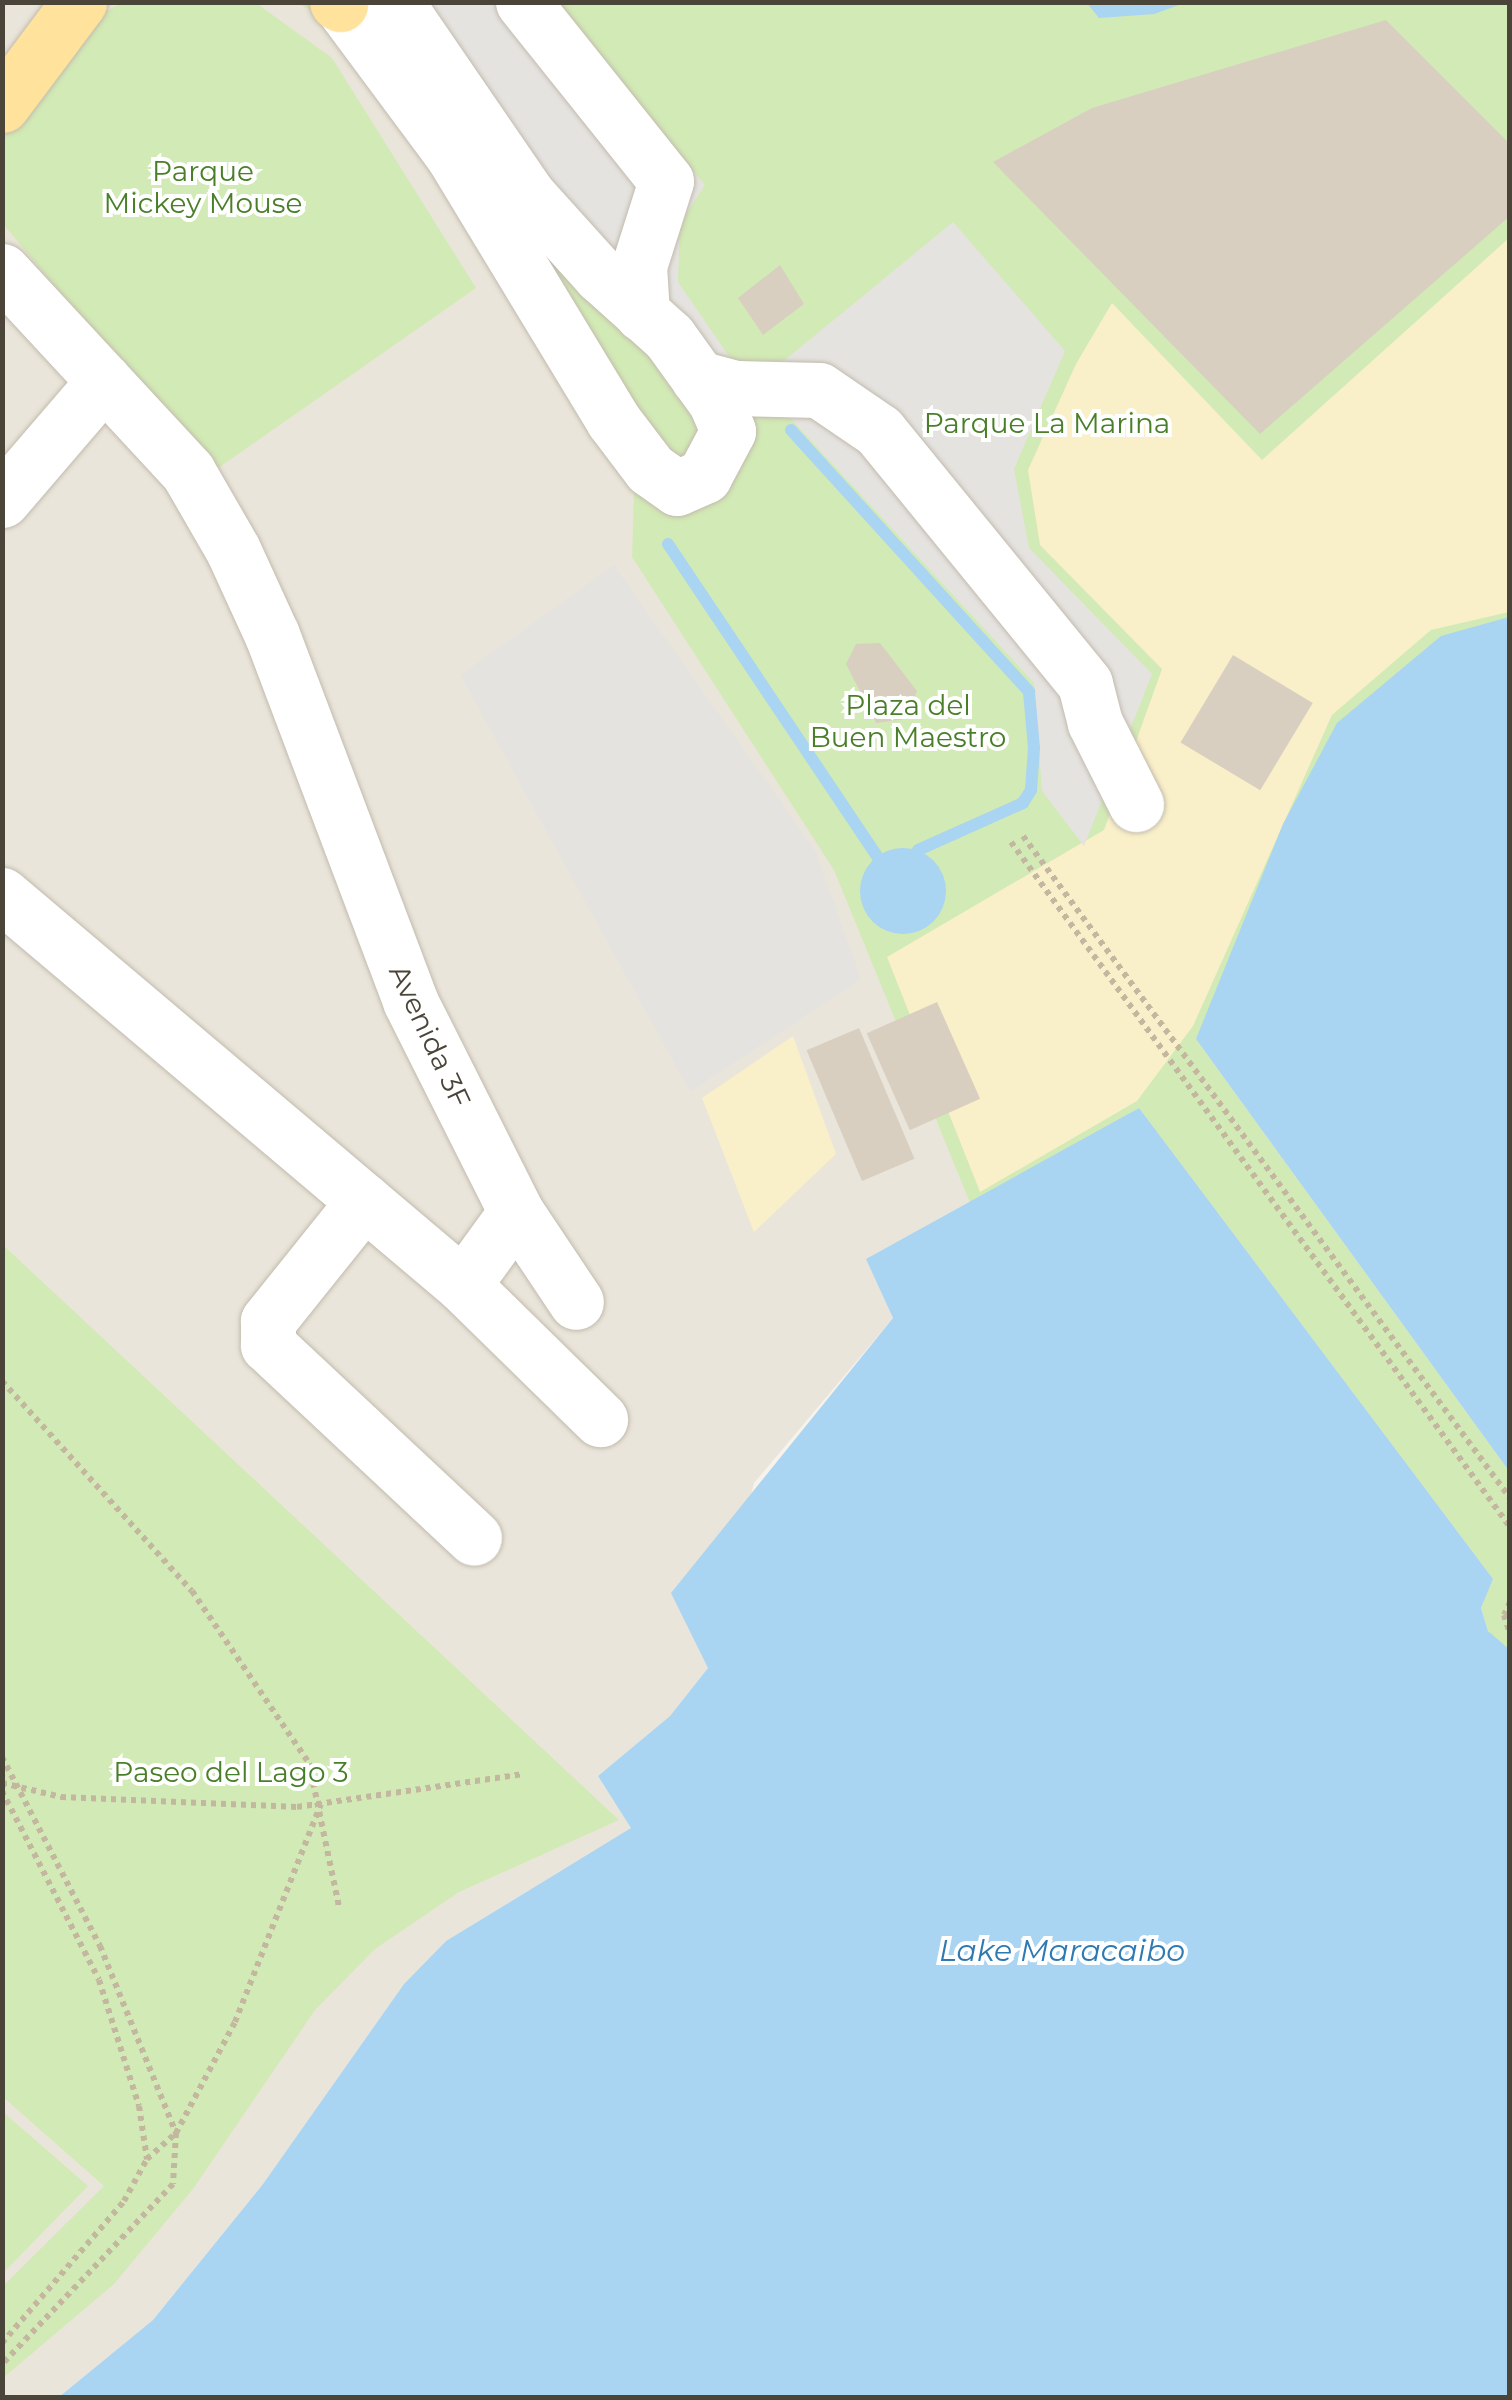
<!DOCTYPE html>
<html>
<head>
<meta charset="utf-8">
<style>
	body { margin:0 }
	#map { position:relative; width:1512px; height:2400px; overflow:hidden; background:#f6f3ec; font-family:Montserrat,sans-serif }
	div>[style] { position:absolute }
	.residential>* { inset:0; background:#eae5da }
	.green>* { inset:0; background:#d2eab5 }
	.sand>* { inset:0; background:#f9efc9 }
	.parking>* { inset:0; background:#e5e3e0 }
	.water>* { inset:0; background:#a9d4f2 }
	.round { border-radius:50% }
	.stream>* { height:12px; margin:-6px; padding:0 6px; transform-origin:6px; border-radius:6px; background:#a9d4f2 }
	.building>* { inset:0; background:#d8cfc1; transform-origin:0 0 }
	.path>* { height:6px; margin-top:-3px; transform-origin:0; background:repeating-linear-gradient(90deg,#c4b79f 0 5px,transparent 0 10px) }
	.roads { filter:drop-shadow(0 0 2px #c2bbae) drop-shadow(0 0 2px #c2bbae) }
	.minor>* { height:55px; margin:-27.5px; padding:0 27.5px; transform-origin:27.5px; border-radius:27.5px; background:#fff }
	.major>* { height:55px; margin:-27.5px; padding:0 27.5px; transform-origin:27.5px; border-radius:27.5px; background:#ffe39c }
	span { translate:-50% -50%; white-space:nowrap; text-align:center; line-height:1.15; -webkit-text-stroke:8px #fff; paint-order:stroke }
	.park-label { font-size:28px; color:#4a7f2a }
	.street-label { font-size:28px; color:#4b4439 }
	.water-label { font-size:30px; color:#2e7ab2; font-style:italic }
	.frame { position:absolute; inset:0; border:5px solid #4b4439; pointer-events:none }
</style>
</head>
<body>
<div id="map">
	<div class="residential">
		<i style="clip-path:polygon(3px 3px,1509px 3px,1509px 617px,1196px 1039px,1509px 1471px,1509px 1650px,1443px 1517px,1138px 1108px,867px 1259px,893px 1318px,754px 1483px,708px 1668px,670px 1716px,598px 1776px,632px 1828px,446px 1941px,404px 1984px,263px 2184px,153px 2320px,59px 2397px,3px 2398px)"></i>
	</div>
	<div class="green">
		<i style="clip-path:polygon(121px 3px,256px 3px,332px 58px,476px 288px,211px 473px,3px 224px,2px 133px,92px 19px)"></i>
		<i style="clip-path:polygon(297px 3px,1509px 3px,1509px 624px,1441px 636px,1196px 1039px,1509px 1471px,1509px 1651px,1488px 1631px,1481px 1608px,1493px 1579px,1139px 1108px,971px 1205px,834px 870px,632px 557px,634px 492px,530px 310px,340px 26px)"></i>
		<i style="clip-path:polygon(3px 1245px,619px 1820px,459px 1892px,375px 1949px,315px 2010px,193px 2189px,114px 2284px,3px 2378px,3px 2286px,104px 2186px,3px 2097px)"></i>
		<i style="clip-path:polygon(3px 2112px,88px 2186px,3px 2273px)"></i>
	</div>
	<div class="sand">
		<i style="clip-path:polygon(1509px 238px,1509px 612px,1431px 630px,1332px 715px,1193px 1026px,1137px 1101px,980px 1192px,887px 957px,1104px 830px,1162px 669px,1040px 545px,1028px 470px,1076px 364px,1112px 303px,1262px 460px)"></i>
		<i style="clip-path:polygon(793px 1036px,836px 1154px,754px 1232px,702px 1098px)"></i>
	</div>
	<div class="parking">
		<i style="clip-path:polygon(411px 3px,559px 3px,705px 185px,680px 223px,678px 282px,737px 368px,774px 369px,953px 222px,1065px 351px,1014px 469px,1029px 548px,1152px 674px,1084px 846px,1042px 791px,1034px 683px,781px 408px,735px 424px)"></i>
		<i style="clip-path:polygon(614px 565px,816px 852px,861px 979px,690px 1092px,460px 675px)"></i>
	</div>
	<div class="water">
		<i style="clip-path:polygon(1087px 3px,1184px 3px,1154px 14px,1099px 18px)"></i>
		<i style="clip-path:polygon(1509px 617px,1510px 617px,1509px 1471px,1196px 1039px,1283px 824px,1337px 723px,1441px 636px)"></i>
		<i class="round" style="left:860px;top:848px;width:86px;height:86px"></i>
		<i style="clip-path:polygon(1139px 1108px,1493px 1579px,1481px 1608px,1488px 1631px,1510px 1650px,1509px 2397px,59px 2397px,153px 2320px,263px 2184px,404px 1984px,446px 1941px,631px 1828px,598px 1776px,670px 1716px,708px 1668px,671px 1593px,893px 1318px,866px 1259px)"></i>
	</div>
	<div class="stream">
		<i style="left:791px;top:430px;width:354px;rotate:47.7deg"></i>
		<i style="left:1029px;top:692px;width:56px;rotate:84.9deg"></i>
		<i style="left:1034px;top:748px;width:42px;rotate:94.1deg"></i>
		<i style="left:1031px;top:790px;width:15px;rotate:122deg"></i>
		<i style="left:1023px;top:803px;width:115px;rotate:155.9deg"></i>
		<i style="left:668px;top:544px;width:376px;rotate:56.2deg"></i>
	</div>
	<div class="building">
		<i style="clip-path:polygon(1386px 20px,1510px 144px,1510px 216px,1260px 434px,993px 162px,1092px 108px)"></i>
		<i style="clip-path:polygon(780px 265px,804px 304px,763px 335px,738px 298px)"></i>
		<i style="clip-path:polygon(880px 643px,917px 691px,906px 719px,876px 723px,846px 664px,856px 644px)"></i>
		<i style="left:1233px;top:655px;width:93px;height:102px;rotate:31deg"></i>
		<i style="left:937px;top:1002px;width:106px;height:77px;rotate:66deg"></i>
		<i style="left:859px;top:1028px;width:142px;height:57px;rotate:67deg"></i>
	</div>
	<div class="path">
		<i style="left:1023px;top:836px;width:822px;rotate:53.66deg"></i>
		<i style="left:1011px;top:842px;width:847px;rotate:53.93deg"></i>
		<i style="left:2px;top:1381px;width:283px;rotate:47.9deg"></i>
		<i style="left:192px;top:1591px;width:208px;rotate:55.8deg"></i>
		<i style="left:309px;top:1763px;width:146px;rotate:78.2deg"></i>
		<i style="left:1510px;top:1602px;width:14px;rotate:115deg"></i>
		<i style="left:1504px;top:1615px;width:20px;rotate:72deg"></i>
		<i style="left:2px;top:1757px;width:213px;rotate:62.6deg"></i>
		<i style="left:100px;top:1946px;width:202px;rotate:67.9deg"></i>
		<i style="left:176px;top:2133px;width:51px;rotate:93.4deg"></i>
		<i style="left:173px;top:2184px;width:248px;rotate:133.5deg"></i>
		<i style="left:2px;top:1783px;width:61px;rotate:13.3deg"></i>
		<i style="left:61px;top:1797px;width:236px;rotate:2.4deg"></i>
		<i style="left:297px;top:1807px;width:227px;rotate:-8.3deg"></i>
		<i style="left:2px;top:1791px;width:212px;rotate:62.8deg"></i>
		<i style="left:99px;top:1980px;width:132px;rotate:72.4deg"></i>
		<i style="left:139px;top:2106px;width:54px;rotate:81.4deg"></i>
		<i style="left:2px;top:2343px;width:187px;rotate:-49.3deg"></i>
		<i style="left:124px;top:2201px;width:48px;rotate:-61.3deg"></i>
		<i style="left:147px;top:2159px;width:39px;rotate:-42deg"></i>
		<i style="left:176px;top:2133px;width:126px;rotate:-62deg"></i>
		<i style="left:235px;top:2022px;width:234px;rotate:-68.5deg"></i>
	</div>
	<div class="roads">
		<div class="minor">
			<i style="left:339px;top:2px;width:189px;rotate:53.4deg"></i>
			<i style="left:452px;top:154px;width:311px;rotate:58.8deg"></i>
			<i style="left:613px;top:420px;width:61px;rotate:52.9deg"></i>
			<i style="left:650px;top:469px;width:33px;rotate:35deg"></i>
			<i style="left:677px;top:488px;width:30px;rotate:-24deg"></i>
			<i style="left:704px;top:476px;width:51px;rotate:-61.9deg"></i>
			<i style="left:728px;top:431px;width:33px;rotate:-113deg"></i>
			<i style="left:715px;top:401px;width:79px;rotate:-125.7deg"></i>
			<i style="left:669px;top:337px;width:93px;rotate:-138.1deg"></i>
			<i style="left:600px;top:275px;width:108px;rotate:-132deg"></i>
			<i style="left:528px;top:195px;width:234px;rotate:-124.4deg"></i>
			<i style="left:523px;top:2px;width:229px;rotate:51.4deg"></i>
			<i style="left:666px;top:181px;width:89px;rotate:107.6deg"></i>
			<i style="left:639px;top:266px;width:48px;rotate:86.4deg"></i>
			<i style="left:2px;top:271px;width:274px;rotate:47.2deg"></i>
			<i style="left:188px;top:472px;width:90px;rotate:60deg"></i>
			<i style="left:233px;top:550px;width:94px;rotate:65.4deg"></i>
			<i style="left:272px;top:635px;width:391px;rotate:69.3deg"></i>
			<i style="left:410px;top:1001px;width:236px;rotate:63.3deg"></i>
			<i style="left:516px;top:1212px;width:90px;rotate:126deg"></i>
			<i style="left:463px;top:1285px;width:604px;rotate:-139.77deg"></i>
			<i style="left:698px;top:378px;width:38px;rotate:15deg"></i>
			<i style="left:735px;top:388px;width:84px;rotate:1.4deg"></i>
			<i style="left:819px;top:390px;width:73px;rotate:34.3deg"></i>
			<i style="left:879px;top:431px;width:326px;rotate:50.8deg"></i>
			<i style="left:1085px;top:684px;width:40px;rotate:75.6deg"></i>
			<i style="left:1095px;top:723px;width:91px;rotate:63.2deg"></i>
			<i style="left:2px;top:500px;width:157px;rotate:-49.4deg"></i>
			<i style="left:364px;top:1201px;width:154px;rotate:128.7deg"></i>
			<i style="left:268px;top:1321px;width:24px;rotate:90deg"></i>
			<i style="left:268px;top:1345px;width:282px;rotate:43.1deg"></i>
			<i style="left:516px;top:1212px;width:108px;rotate:56.3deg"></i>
			<i style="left:463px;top:1285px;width:192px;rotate:44.4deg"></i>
		</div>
		<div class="major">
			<i style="left:337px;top:2px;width:4px;rotate:34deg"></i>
			<i style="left:2px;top:105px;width:129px;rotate:-53.2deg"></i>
		</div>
	</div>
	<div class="park-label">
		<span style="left:203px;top:187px">Parque<br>Mickey Mouse</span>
		<span style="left:1047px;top:423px">Parque La Marina</span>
		<span style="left:908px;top:721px">Plaza del<br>Buen Maestro</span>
		<span style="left:231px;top:1772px">Paseo del Lago 3</span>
	</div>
	<div class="street-label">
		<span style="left:430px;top:1036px;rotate:65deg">Avenida 3F</span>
	</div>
	<div class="water-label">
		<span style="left:1062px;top:1951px">Lake Maracaibo</span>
	</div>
	<div class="frame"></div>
</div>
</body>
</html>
